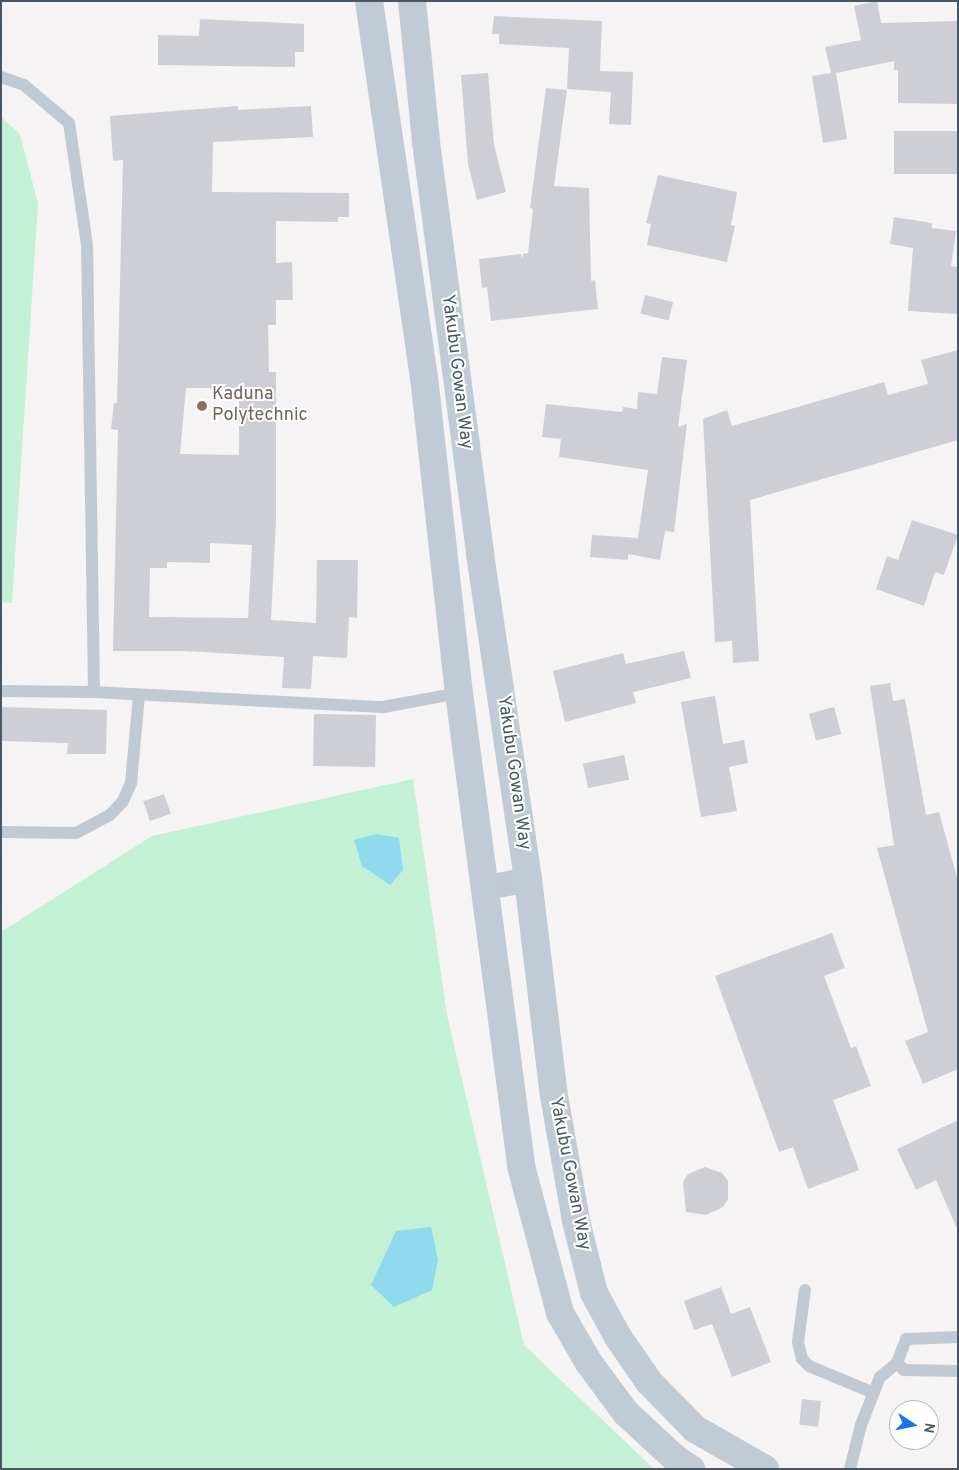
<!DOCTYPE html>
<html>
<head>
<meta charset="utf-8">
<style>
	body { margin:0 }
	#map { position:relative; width:959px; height:1470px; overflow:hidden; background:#f5f3f3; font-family:Overpass,sans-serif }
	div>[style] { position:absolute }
	.green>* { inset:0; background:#c3f1d5 }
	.water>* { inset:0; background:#90daee }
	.building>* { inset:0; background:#cdcfd5; transform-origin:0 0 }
	.lane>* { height:12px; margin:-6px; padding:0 6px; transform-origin:6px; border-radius:6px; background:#c1cad2 }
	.street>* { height:25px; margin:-12.5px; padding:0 12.5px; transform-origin:12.5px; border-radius:12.5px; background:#c1cad2 }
	.secondary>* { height:28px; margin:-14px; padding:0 14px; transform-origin:14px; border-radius:14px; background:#c1cbd6 }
	.dots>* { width:14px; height:14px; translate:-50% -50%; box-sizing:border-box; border:2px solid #fff; border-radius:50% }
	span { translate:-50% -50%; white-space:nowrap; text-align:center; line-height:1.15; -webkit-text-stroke:4px #fff; paint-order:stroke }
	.street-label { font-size:18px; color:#4a5661 }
	.education-label { font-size:18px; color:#785e54 }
	.left { translate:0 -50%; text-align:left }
	.frame { position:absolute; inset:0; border:2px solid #4a5661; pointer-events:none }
	.north { position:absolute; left:889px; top:1400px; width:50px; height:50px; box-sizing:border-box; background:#fff; border:1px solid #b7bbc0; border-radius:50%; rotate:101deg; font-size:14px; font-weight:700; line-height:20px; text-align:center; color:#4a5661 }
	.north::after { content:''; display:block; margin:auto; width:18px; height:22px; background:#1a73e8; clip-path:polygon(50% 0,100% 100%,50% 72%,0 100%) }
</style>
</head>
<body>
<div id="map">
	<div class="green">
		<i style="clip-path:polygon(1px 117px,20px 134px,38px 204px,12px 603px,1px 602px)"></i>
		<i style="clip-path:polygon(413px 779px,447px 1015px,524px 1345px,654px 1469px,1px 1469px,1px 932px,152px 836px)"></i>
	</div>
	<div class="water">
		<i style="clip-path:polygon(376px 834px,399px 838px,403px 870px,390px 885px,362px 866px,354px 840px)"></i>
		<i style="clip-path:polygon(431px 1227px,438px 1260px,432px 1290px,394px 1307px,371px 1285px,396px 1231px)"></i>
	</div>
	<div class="building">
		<i style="clip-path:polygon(877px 1px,881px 23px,958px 21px,958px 104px,898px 103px,898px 70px,894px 70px,894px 61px,836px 73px,847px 139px,823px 143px,812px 76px,831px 73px,825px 47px,861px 40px,854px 6px)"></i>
		<i style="clip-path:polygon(494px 16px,602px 21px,600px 71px,633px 72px,631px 125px,609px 124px,611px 92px,567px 89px,569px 48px,499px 44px,499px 34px,492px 34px)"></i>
		<i style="clip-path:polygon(200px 19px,304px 24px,304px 52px,295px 52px,295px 67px,158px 65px,158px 35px,199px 36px)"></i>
		<i style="clip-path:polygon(488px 73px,494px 145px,506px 192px,477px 200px,468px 164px,461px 75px)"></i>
		<i style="clip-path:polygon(546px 88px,567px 90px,554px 186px,589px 188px,591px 281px,595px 280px,598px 309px,491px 321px,487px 287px,482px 288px,479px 259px,521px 254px,522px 259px,523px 254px,528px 253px,533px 209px,530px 208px)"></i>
		<i style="clip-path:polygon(evenodd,238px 106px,238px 110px,311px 106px,313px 137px,213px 142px,212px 192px,349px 193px,349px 217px,338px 217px,338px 222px,276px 221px,276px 263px,292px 262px,293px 300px,276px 300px,276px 325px,268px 325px,269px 372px,276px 372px,276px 519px,271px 620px,316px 623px,317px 560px,358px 560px,357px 618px,349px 617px,347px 658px,313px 656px,311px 689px,282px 688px,284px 657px,186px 651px,113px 651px,118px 430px,111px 429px,114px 403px,117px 403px,123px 160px,113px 161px,110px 116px,238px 106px,186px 388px,239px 388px,239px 455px,180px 454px,186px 388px,238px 106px,210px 543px,252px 545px,248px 618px,149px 617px,150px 568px,167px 568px,167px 562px,210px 563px,210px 543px)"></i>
		<i style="left:958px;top:131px;width:43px;height:64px;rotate:90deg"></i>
		<i style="clip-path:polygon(658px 175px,737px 192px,731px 225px,735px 226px,727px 262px,647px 245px,651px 224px,646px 223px)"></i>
		<i style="clip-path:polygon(894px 217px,932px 223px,932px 228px,956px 231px,951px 266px,958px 267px,958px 314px,908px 311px,913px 248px,890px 244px)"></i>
		<i style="left:645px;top:295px;width:29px;height:19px;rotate:14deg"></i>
		<i style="clip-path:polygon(958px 350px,958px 440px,750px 500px,759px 661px,733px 663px,732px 641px,715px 642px,703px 419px,727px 410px,732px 426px,884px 382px,888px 395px,928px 384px,921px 360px)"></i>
		<i style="clip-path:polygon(662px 357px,687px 360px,678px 427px,687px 424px,674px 532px,665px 531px,660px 560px,628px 554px,628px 560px,590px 557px,592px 535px,638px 538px,648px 470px,559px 457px,561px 439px,542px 437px,546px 404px,622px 412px,623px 407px,637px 409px,638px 392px,657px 394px)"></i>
		<i style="clip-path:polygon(912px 520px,958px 535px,944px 575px,935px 572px,924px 606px,876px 589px,887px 556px,898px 560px)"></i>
		<i style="clip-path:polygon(684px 651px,691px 678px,633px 692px,636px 703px,565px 722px,553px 671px,623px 653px,626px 664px)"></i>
		<i style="clip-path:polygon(890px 683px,893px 701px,905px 699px,926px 815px,939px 812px,958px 881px,958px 1069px,923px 1084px,905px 1041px,928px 1032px,877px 848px,894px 845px,870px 686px)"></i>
		<i style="clip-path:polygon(715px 696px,723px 744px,744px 740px,748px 763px,729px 767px,737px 811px,701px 817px,681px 702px)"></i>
		<i style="clip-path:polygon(1px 707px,107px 710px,106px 754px,67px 754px,68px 743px,1px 741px)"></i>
		<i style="left:834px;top:707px;width:28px;height:26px;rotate:75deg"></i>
		<i style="left:314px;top:714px;width:62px;height:52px;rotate:1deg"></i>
		<i style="left:624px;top:755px;width:25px;height:42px;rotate:78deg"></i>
		<i style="left:164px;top:794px;width:21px;height:22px;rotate:71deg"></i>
		<i style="clip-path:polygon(832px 933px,845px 968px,824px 976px,851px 1048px,856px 1046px,871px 1086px,833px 1100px,859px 1170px,808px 1189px,793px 1147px,779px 1152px,715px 976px)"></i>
		<i style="clip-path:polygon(958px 1120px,958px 1231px,936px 1180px,916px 1190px,897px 1149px)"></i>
		<i style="clip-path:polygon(705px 1167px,722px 1173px,728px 1181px,728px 1199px,723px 1207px,706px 1215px,686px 1212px,683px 1182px,688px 1174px)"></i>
		<i style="clip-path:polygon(721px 1287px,731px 1314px,750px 1307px,771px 1362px,732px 1377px,712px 1324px,694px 1330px,684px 1301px)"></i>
		<i style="left:802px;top:1399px;width:19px;height:26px;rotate:6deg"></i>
	</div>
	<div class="lane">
		<i style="left:1px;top:77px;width:24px;rotate:19deg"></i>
		<i style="left:24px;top:85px;width:59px;rotate:40.2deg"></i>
		<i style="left:69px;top:123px;width:123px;rotate:81.6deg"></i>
		<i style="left:87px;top:245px;width:447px;rotate:89.1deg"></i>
		<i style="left:1px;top:691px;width:93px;rotate:0.6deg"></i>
		<i style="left:94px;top:692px;width:289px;rotate:3deg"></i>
		<i style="left:383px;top:707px;width:77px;rotate:-10.4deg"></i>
		<i style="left:1px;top:832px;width:75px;rotate:0.8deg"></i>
		<i style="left:76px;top:833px;width:38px;rotate:-28deg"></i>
		<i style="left:110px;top:815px;width:19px;rotate:-47deg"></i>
		<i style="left:123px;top:801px;width:20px;rotate:-66deg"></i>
		<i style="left:131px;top:783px;width:88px;rotate:-84.8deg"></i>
		<i style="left:805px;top:1290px;width:52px;rotate:97.7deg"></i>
		<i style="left:798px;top:1342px;width:17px;rotate:77deg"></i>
		<i style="left:802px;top:1359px;width:10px;rotate:45deg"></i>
		<i style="left:809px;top:1366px;width:70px;rotate:22.6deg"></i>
		<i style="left:897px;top:1363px;width:26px;rotate:-69deg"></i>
		<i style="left:906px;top:1339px;width:52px;rotate:-2.2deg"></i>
		<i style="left:850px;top:1469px;width:45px;rotate:-76deg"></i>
		<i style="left:861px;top:1425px;width:52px;rotate:-68.4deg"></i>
		<i style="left:880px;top:1377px;width:22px;rotate:-39deg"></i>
		<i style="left:897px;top:1363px;width:10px;rotate:45deg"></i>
		<i style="left:904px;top:1370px;width:54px;rotate:1.1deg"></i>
	</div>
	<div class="street">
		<i style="left:487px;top:887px;width:42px;rotate:-11deg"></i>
	</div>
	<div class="secondary">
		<i style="left:369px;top:1px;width:380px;rotate:81.7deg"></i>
		<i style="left:424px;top:377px;width:318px;rotate:83.7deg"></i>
		<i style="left:459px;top:693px;width:477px;rotate:82.5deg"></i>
		<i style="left:521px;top:1166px;width:152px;rotate:75.1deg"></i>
		<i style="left:560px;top:1313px;width:58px;rotate:59.9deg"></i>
		<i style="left:589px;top:1363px;width:62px;rotate:53.5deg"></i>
		<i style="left:626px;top:1413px;width:69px;rotate:42.7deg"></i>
		<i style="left:677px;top:1460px;width:17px;rotate:33deg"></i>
		<i style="left:412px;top:1px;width:142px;rotate:84.3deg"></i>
		<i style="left:426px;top:142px;width:416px;rotate:82.5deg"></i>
		<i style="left:480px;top:554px;width:329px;rotate:81.6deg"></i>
		<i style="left:528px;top:879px;width:212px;rotate:83.2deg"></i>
		<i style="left:553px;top:1090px;width:133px;rotate:80deg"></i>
		<i style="left:576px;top:1221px;width:74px;rotate:76deg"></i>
		<i style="left:594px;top:1293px;width:50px;rotate:61.4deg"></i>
		<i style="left:618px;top:1337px;width:55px;rotate:55.4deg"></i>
		<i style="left:649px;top:1382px;width:66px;rotate:45.6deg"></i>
		<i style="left:695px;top:1429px;width:81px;rotate:29.7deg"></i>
	</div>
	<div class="dots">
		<i style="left:202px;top:406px;background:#8d6e63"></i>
	</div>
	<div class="street-label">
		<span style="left:456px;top:372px;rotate:83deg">Yakubu Gowan Way</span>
		<span style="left:513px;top:773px;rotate:82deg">Yakubu Gowan Way</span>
		<span style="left:569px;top:1174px;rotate:79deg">Yakubu Gowan Way</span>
	</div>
	<div class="education-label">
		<span class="left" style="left:212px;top:406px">Kaduna<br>Polytechnic</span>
	</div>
	<div class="frame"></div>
	<div class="north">N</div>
</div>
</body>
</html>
